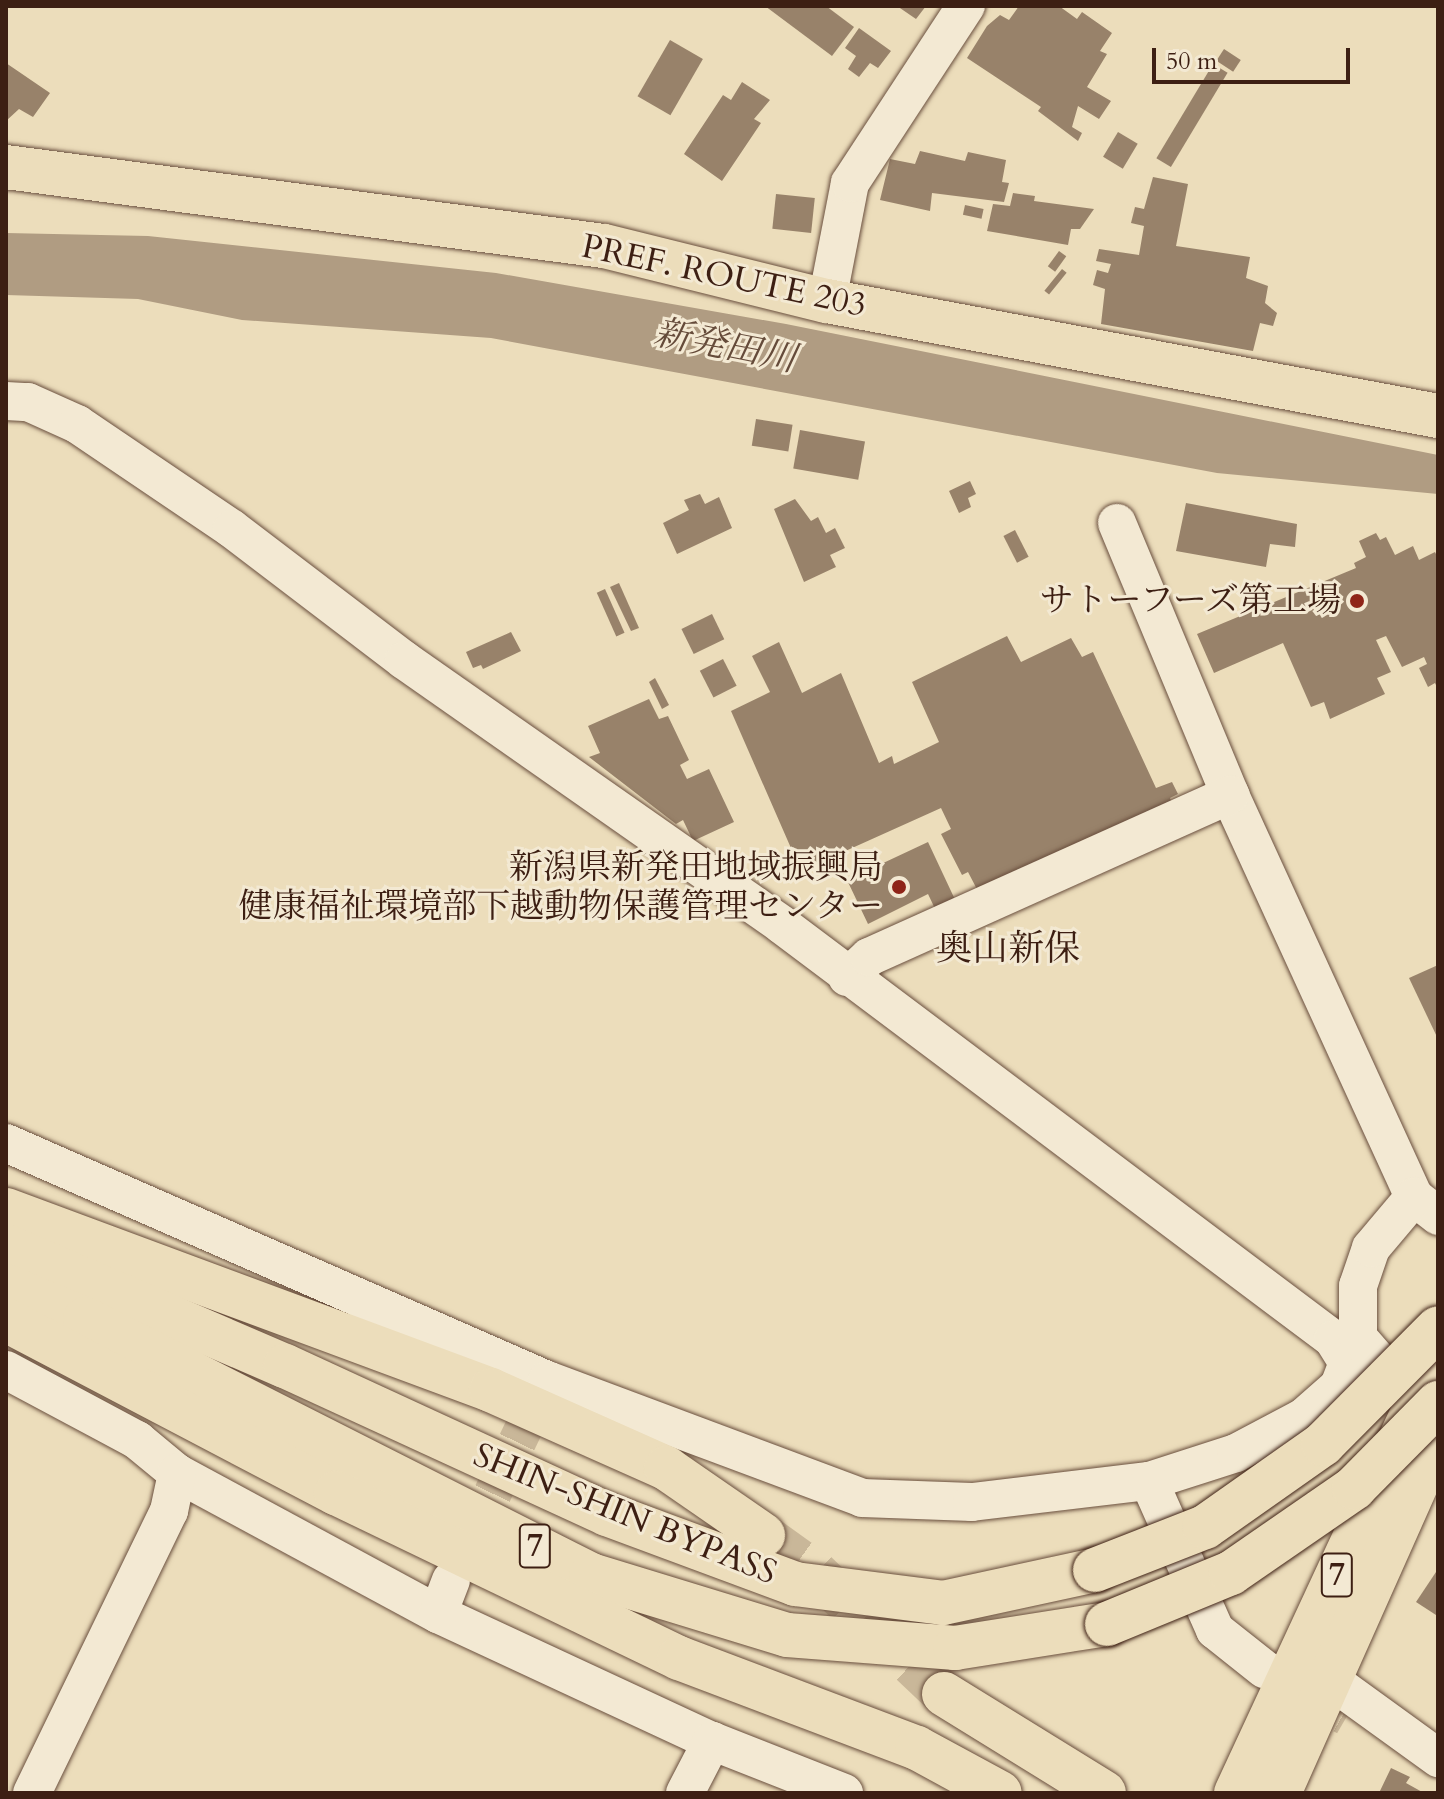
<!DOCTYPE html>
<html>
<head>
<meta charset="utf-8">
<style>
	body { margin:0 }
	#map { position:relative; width:1444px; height:1799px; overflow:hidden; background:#ecddbb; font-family:Cardo,"Noto Serif JP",serif }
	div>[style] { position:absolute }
	.water>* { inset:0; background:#b09c82 }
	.building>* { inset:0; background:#98826a; transform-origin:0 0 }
	.minor-tunnel>* { height:38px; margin-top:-19px; transform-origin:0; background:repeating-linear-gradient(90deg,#c9b799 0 38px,transparent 0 57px) }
	.highway-tunnel>* { height:44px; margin-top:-22px; transform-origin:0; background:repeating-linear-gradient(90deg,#c9b799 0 44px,transparent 0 66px) }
	.roads { filter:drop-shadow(0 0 2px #694e3d) drop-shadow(0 0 2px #694e3d) }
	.minor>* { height:38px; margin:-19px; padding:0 19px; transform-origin:19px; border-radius:19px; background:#f3e9d3 }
	.major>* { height:44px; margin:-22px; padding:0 22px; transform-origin:22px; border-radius:22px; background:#ecddbb }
	.highway>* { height:44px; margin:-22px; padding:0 22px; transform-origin:22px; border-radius:22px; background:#ecddbb }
	.bridges { filter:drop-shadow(0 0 2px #3d1f13) drop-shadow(0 0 2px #3d1f13) }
	.highway-bridge>* { height:44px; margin:-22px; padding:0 22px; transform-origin:22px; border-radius:22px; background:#ecddbb }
	.dots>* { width:22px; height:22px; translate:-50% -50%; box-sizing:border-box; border:4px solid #f3e9d3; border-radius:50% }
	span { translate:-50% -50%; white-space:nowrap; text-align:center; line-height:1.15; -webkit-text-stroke:6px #f3e9d3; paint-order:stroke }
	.shield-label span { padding:2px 6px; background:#f3e9d3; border:2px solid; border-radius:6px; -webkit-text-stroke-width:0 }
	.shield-label { font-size:32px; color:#3d1f13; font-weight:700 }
	.street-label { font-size:34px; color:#3d1f13 }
	.poi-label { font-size:34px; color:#3d1f13 }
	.right { translate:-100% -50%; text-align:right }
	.water-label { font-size:36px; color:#654b3a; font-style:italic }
	.neighbourhood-label { font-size:36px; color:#3d1f13 }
	.frame { position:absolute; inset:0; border:8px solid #3d1f13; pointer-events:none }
	.scale { position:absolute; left:1152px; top:48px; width:198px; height:36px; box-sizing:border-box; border:4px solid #3d1f13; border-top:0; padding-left:10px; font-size:24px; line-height:28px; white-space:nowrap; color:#3d1f13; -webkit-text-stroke:6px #f3e9d3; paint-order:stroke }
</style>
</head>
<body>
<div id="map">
	<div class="water">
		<i style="clip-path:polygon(6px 233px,148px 236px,496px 273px,786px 324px,1438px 455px,1438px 494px,1217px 473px,491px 338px,242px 320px,138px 299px,6px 295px)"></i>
	</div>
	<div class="building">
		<i style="clip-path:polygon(765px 6px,826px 6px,854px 27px,832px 56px)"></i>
		<i style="clip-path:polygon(897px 6px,926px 6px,916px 19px)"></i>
		<i style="clip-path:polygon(1019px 6px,1059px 6px,1077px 19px,1082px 12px,1112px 33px,1100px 51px,1107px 54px,1087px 87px,1111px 101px,1099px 119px,1078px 106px,1072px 127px,1082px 133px,1078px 141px,1038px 111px,1041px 107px,967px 58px,987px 26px,1000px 15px,1009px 20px)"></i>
		<i style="clip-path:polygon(859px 28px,891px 51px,878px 68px,870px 63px,859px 77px,848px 69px,856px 56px,845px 48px)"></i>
		<i style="left:670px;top:40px;width:38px;height:65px;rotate:30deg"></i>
		<i style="left:1224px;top:49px;width:20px;height:14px;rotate:33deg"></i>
		<i style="clip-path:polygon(6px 63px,50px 93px,33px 117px,19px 109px,6px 121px)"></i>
		<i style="left:1213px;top:64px;width:17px;height:110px;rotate:31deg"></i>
		<i style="clip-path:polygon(742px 82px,770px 100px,754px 119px,761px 123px,722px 181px,684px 154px,723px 95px,731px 100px)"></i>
		<i style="left:1118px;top:132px;width:23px;height:29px;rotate:31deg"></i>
		<i style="clip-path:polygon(920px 151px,965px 161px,968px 152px,1006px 160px,1002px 182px,1009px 183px,1004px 202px,932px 193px,930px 211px,880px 200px,890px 159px,915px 164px)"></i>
		<i style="clip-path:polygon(1153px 177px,1188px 184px,1176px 246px,1250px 257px,1246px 278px,1268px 286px,1265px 303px,1277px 313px,1273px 326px,1260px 323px,1253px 351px,1101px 324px,1105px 289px,1093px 285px,1097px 270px,1108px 273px,1111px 264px,1096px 261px,1099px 249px,1139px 255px,1144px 226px,1131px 223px,1135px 207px,1144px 209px)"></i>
		<i style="clip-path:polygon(1013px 193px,1035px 196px,1034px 201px,1094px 209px,1080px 229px,1071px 229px,1068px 245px,987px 231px,993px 204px,1010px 206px)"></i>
		<i style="left:776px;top:194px;width:39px;height:35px;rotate:6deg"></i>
		<i style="left:965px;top:205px;width:19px;height:10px;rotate:12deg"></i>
		<i style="left:1059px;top:251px;width:9px;height:19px;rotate:36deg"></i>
		<i style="left:1062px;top:269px;width:6px;height:28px;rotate:39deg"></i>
		<i style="left:756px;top:419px;width:37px;height:27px;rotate:9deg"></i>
		<i style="left:800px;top:430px;width:66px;height:39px;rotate:10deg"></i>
		<i style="clip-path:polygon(970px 481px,976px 494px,968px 498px,971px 507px,959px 513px,949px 491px)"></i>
		<i style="clip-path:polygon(700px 494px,705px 504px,719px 497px,732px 528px,677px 554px,663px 523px,689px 510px,684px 500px)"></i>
		<i style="clip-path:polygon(795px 499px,811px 521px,818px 517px,826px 533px,835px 528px,845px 548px,830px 555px,836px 567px,804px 582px,774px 509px)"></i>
		<i style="clip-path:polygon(1186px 503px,1297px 524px,1295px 547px,1270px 544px,1266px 567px,1176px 551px)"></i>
		<i style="left:1015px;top:530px;width:30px;height:13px;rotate:63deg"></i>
		<i style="clip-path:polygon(1376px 533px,1380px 540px,1386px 537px,1395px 555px,1413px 546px,1419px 560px,1435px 552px,1438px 558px,1438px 689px,1435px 683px,1428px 687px,1419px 668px,1427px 664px,1424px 657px,1402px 667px,1386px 636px,1376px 640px,1391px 672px,1377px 678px,1385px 694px,1330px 719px,1324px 702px,1311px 707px,1283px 643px,1214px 673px,1197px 634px,1356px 568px,1354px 563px,1366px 557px,1359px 541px)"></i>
		<i style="clip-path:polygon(619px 583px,639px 628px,631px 631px,610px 587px)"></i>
		<i style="left:605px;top:589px;width:48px;height:9px;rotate:66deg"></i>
		<i style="left:712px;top:614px;width:28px;height:34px;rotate:64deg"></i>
		<i style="clip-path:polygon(511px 632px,521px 651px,483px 669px,481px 665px,473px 668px,466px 652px)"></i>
		<i style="clip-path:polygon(1007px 636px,1021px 662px,1071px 638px,1082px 657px,1093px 652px,1156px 788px,1172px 782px,1178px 794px,1170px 798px,1174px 808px,981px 897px,968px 872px,962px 875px,941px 834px,951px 829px,941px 808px,801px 871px,731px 711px,770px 692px,752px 656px,779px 642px,802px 693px,841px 673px,879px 763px,892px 756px,894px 764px,939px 742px,912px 682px)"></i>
		<i style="left:723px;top:659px;width:30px;height:26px;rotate:63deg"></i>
		<i style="clip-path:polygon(655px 678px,669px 705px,662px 709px,649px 682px)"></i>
		<i style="clip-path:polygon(649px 699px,659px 719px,668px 716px,689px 760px,680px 765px,687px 779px,709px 769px,734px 822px,693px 841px,683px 820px,676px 824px,589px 757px,600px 753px,588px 726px)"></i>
		<i style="clip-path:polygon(928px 842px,958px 906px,938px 915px,928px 894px,868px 924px,847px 880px)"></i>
		<i style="clip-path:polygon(1438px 965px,1438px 1039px,1409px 978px)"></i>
		<i style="clip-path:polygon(1438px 1569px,1438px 1612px,1436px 1615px,1416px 1602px)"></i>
		<i style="clip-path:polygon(1391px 1768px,1410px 1777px,1406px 1783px,1424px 1793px,1379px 1793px)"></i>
	</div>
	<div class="minor-tunnel">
		<i style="left:468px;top:1545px;width:176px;rotate:-64.5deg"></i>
		<i style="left:1294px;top:1686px;width:61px;rotate:30.3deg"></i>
	</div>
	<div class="highway-tunnel">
		<i style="left:763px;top:1535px;width:65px;rotate:35.6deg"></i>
		<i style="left:816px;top:1573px;width:176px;rotate:43.4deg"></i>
	</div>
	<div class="roads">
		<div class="minor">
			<i style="left:827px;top:301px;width:120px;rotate:-79deg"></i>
			<i style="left:850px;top:183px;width:212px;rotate:-56.8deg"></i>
			<i style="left:6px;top:401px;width:22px;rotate:3deg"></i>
			<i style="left:28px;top:402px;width:54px;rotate:24.2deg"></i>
			<i style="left:77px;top:424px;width:187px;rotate:34.1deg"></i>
			<i style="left:232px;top:529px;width:216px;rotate:37.3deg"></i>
			<i style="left:404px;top:660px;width:462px;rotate:35deg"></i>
			<i style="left:782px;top:925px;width:689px;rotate:36.92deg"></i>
			<i style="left:1333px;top:1339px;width:28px;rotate:58deg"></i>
			<i style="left:1117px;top:523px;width:295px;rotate:67.4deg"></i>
			<i style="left:1230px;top:795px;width:442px;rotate:65.4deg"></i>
			<i style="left:1414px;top:1197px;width:31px;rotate:38deg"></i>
			<i style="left:847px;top:977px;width:30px;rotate:-42deg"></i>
			<i style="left:869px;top:957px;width:396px;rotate:-24.2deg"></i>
			<i style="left:6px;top:1143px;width:591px;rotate:23.66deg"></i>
			<i style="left:547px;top:1380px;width:336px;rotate:20.5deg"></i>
			<i style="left:862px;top:1498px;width:110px;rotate:2.1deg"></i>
			<i style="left:972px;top:1502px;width:178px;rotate:-6.8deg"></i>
			<i style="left:1149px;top:1481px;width:91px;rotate:-17.8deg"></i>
			<i style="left:1236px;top:1453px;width:77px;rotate:-27.9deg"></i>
			<i style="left:1304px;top:1417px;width:47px;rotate:-41.5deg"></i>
			<i style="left:1339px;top:1386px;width:50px;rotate:-69deg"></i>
			<i style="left:1376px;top:1358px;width:28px;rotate:-131deg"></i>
			<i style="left:1358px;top:1337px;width:51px;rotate:-90deg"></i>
			<i style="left:1358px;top:1286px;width:40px;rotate:-71.1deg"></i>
			<i style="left:1371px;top:1248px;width:67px;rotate:-49.9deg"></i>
			<i style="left:6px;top:1370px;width:149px;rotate:28.1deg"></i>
			<i style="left:137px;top:1440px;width:52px;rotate:39.5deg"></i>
			<i style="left:177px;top:1473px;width:297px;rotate:28.4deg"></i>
			<i style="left:438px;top:1614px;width:302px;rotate:24.9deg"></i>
			<i style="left:712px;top:1741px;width:142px;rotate:21.5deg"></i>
			<i style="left:1149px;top:1481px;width:163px;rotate:66.1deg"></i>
			<i style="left:1215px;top:1630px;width:63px;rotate:38.5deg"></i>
			<i style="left:438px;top:1614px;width:36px;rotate:-69deg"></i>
			<i style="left:1329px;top:1679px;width:135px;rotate:35.9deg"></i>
			<i style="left:32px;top:1793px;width:314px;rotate:-64.1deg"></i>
			<i style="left:169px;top:1511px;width:39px;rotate:-78deg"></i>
			<i style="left:685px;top:1793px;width:59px;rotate:-62.6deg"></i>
		</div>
		<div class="major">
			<i style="left:6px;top:167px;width:603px;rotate:7.53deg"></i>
			<i style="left:604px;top:246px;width:230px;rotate:13.9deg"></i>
			<i style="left:827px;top:301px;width:622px;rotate:10.66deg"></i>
		</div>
		<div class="highway">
			<i style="left:6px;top:1210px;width:517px;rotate:20.36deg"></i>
			<i style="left:491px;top:1390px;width:192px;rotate:24deg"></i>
			<i style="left:666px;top:1468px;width:118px;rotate:34.6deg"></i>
			<i style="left:6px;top:1246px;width:304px;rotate:23.3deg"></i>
			<i style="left:285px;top:1366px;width:354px;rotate:24.7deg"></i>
			<i style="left:607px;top:1514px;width:201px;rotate:20.4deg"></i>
			<i style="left:795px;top:1584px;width:149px;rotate:7.3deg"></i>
			<i style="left:943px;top:1603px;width:156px;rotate:-12.2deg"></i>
			<i style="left:6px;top:1286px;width:86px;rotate:22.7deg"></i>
			<i style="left:85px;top:1319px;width:567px;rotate:26.84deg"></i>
			<i style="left:591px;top:1575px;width:205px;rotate:17deg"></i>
			<i style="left:787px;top:1635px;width:169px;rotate:4.4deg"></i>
			<i style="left:955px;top:1648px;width:154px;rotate:-9deg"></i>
			<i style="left:6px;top:1320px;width:373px;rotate:27.7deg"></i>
			<i style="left:336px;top:1493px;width:381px;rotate:25.7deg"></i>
			<i style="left:679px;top:1658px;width:254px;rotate:20.7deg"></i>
			<i style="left:917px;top:1748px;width:94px;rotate:28.5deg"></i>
			<i style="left:944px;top:1694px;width:188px;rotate:31.7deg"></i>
			<i style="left:1236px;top:1793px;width:481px;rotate:-65.1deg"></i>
			<i style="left:1279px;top:1793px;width:391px;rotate:-66deg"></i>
		</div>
	</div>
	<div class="bridges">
		<div class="highway-bridge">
			<i style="left:1095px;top:1570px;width:118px;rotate:-21.4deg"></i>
			<i style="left:1205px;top:1527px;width:144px;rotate:-35.1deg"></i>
			<i style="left:1323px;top:1444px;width:163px;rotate:-45.2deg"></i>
			<i style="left:1107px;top:1624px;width:134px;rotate:-22.4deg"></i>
			<i style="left:1231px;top:1573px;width:150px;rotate:-34.6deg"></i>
			<i style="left:1354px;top:1488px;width:120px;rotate:-45.3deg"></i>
		</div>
	</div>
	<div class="dots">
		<i style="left:1357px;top:601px;background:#8f2418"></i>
		<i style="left:899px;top:887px;background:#8f2418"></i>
	</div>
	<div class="shield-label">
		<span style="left:535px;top:1546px">7</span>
		<span style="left:1337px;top:1575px">7</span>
	</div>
	<div class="street-label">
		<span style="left:724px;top:276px;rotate:12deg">PREF. ROUTE 203</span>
		<span style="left:625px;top:1514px;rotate:22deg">SHIN-SHIN BYPASS</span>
	</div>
	<div class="poi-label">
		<span class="right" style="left:1341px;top:601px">サトーフーズ第工場</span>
		<span class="right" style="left:883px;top:887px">新潟県新発田地域振興局<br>健康福祉環境部下越動物保護管理センター</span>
	</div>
	<div class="water-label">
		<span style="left:725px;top:346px;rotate:11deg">新発田川</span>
	</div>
	<div class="neighbourhood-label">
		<span style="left:1008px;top:949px">奥山新保</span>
	</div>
	<div class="frame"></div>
	<div class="scale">50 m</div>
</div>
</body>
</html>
